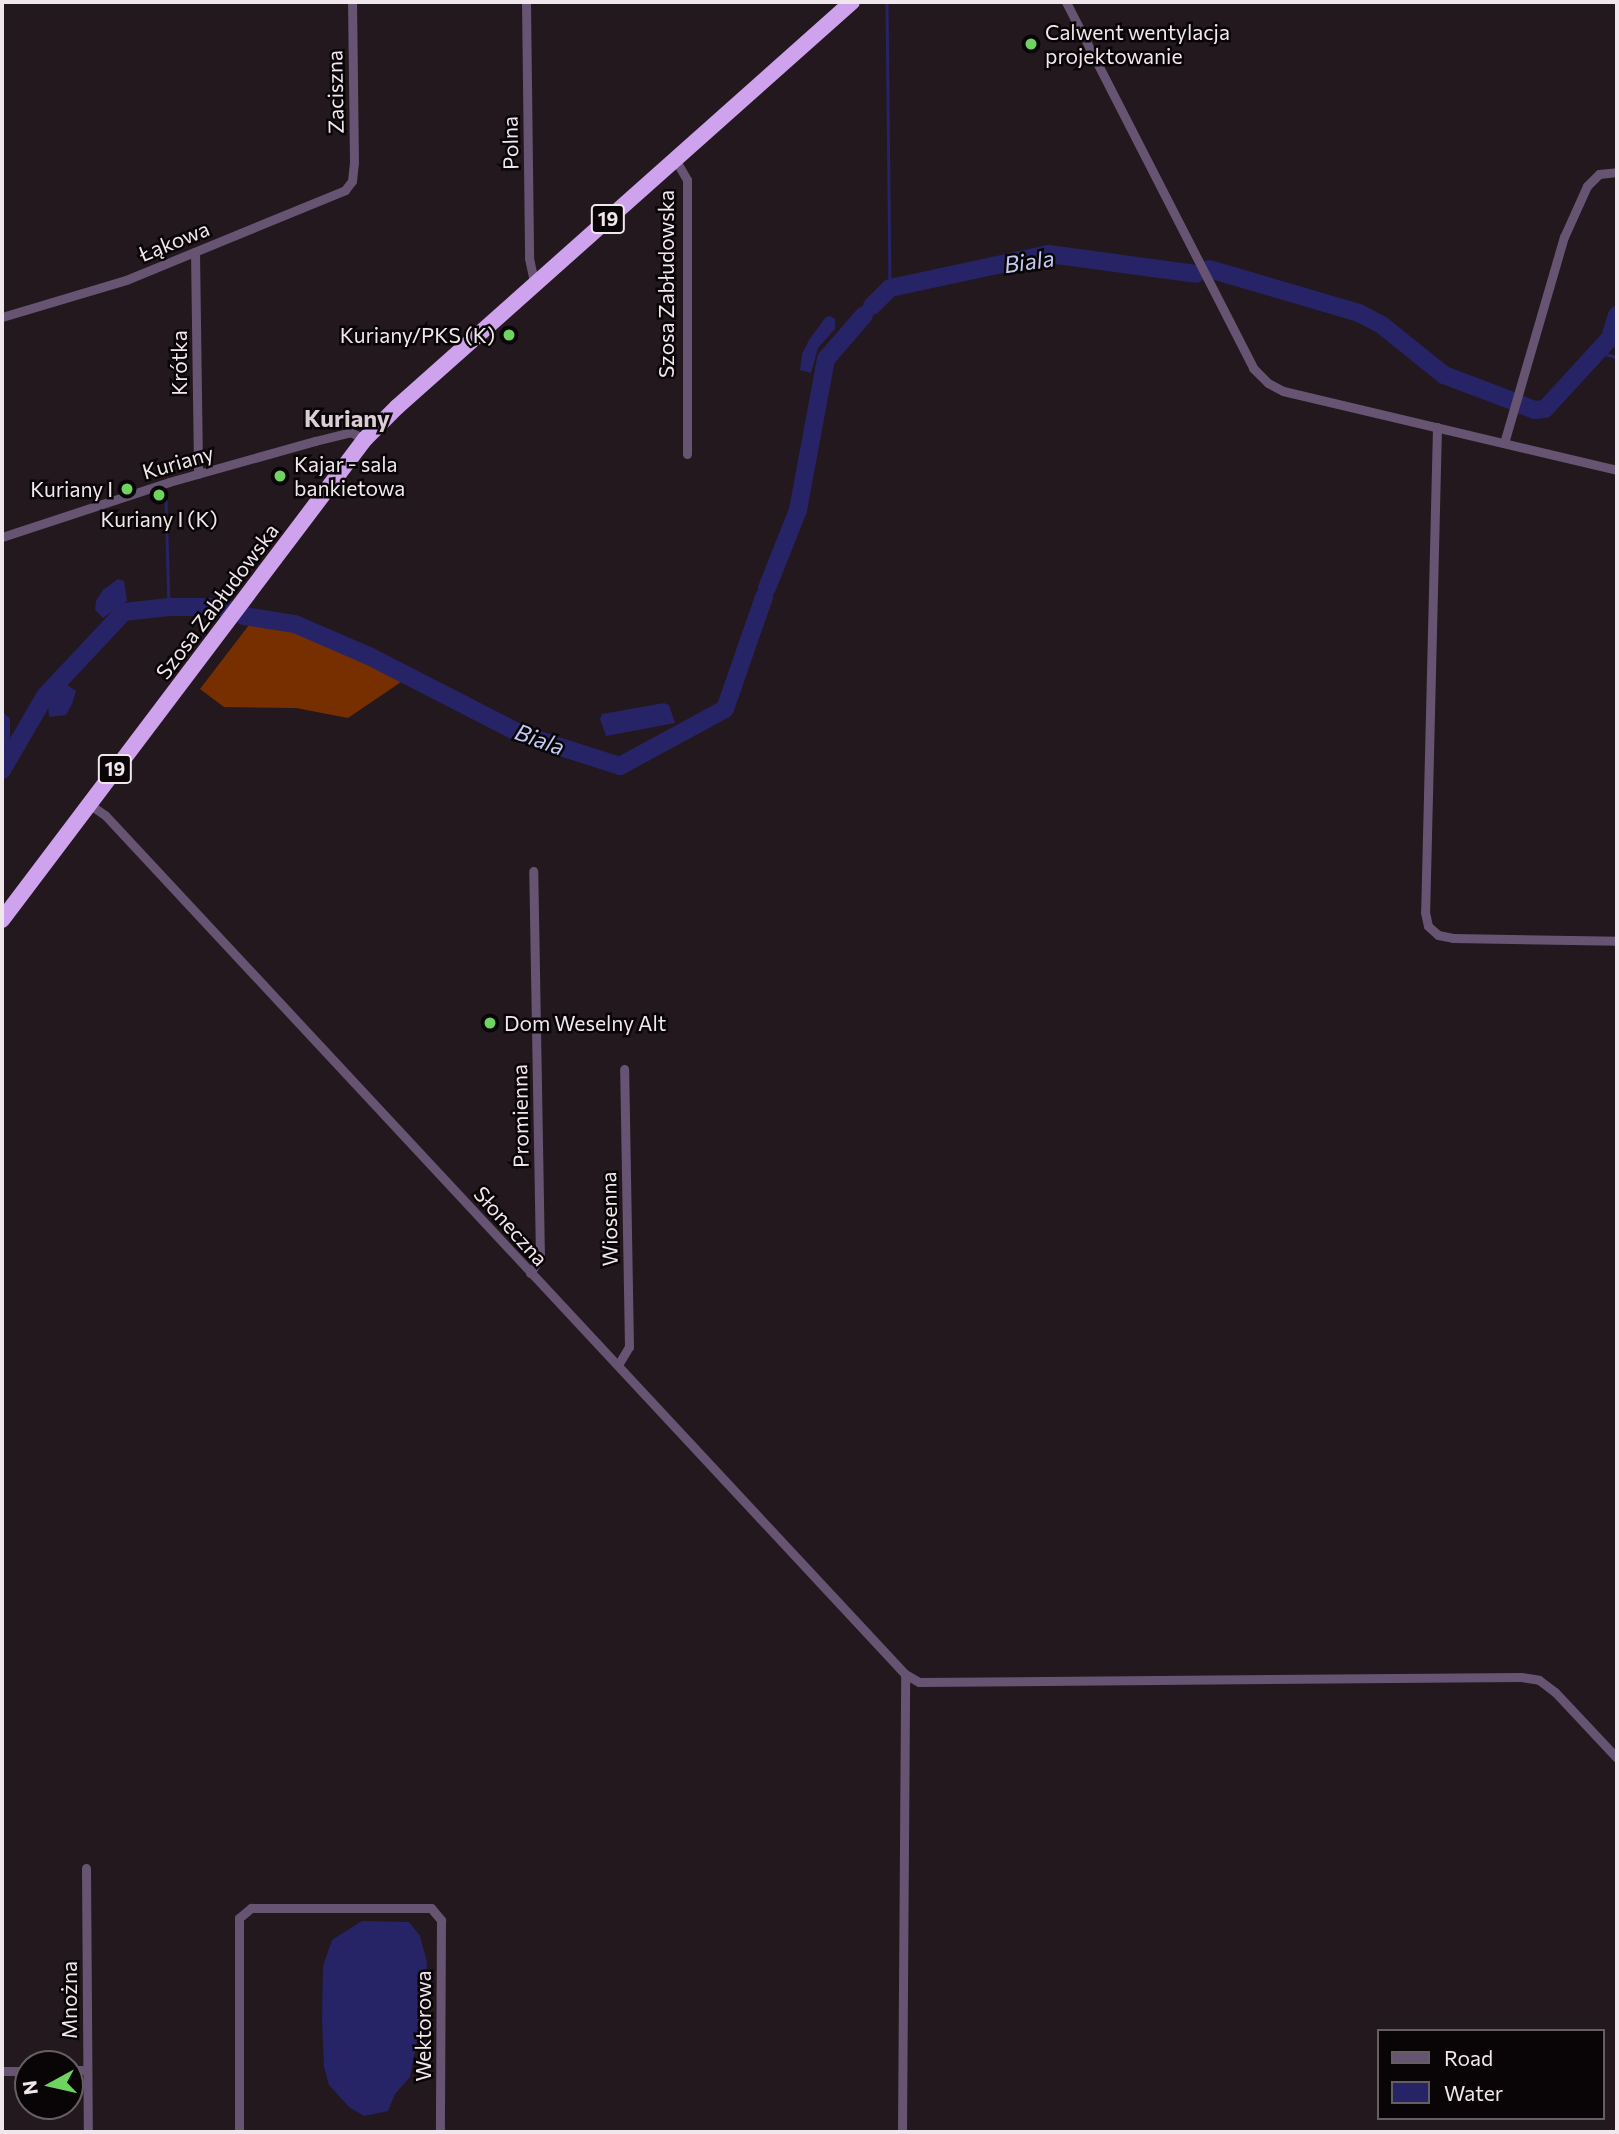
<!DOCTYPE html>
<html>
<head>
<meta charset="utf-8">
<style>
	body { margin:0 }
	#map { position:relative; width:1619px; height:2134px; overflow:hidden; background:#23181e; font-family:Commissioner,sans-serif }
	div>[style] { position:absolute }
	.forest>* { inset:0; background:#782f00 }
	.water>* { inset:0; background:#272367 }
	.stream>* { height:2.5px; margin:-1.25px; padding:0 1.25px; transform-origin:1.25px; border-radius:1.25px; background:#272367 }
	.river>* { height:18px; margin:-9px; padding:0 9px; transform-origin:9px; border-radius:9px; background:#272367 }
	.street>* { height:9px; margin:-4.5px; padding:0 4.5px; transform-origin:4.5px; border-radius:4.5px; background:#665472 }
	.highway>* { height:16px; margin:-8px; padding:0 8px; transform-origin:8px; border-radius:8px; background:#cfa2ee }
	.dots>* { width:19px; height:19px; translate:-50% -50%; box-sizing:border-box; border:4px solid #090507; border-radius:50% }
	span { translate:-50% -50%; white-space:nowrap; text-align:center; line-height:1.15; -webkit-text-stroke:5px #090507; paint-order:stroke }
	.shield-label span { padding:2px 5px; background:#090507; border:2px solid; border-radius:5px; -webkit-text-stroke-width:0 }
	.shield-label { font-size:19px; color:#f0e7ec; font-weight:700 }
	.poi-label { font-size:21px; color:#f0e7ec }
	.left { translate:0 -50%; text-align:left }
	.right { translate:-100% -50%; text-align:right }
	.street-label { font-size:21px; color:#f0e7ec }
	.water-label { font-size:23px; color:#c3c8f1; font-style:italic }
	.quarter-label { font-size:24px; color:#dcccd5; font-weight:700 }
	.frame { position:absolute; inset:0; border:4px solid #f0e7ec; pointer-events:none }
	.legend { position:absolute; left:1377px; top:2029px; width:228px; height:91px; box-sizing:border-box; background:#090507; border:2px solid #655f63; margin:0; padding:9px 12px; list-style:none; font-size:21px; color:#f0e7ec }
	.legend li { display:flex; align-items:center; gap:14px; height:35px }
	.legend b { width:35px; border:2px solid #655f63 }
	.north { position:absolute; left:14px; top:2050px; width:70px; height:70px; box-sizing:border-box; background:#090507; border:2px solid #655f63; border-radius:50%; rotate:262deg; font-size:19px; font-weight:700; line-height:28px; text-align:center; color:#f0e7ec }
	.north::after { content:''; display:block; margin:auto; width:24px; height:32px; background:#6fd360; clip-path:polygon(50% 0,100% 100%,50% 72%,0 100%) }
</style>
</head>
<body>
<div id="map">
	<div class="forest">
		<i style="clip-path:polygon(249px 625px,286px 626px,356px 654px,401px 682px,348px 718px,296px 708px,224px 707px,200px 689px)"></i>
	</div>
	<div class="water">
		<i style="clip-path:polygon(830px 316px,835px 319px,835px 329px,818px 348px,811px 373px,800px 370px,802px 354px,809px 340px,826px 317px)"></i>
		<i style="clip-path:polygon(118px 579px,124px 581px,127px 601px,103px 618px,95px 610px,96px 601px,103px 590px)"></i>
		<i style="clip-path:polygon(66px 684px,76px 691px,72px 704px,66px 715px,49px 717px,48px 704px)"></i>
		<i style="clip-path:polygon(664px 703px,669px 705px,675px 723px,606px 736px,600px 719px,602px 714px)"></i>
		<i style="clip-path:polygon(4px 713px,10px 719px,10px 739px,2px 760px,2px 714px)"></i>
		<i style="clip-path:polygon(362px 1921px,409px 1922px,420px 1936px,427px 1962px,425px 2001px,410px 2077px,395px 2094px,388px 2111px,364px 2116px,349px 2107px,329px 2085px,324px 2067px,322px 2019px,323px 1966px,332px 1940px)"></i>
	</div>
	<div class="stream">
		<i style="left:887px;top:2px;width:286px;rotate:89.4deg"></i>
		<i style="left:1598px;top:352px;width:20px;rotate:15deg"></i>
		<i style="left:166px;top:500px;width:107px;rotate:88.4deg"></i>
	</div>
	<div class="river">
		<i style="left:1209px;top:269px;width:156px;rotate:16.3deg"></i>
		<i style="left:1359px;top:313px;width:27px;rotate:28deg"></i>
		<i style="left:1383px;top:326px;width:78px;rotate:38.8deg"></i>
		<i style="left:1444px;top:375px;width:71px;rotate:20.7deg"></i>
		<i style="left:872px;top:306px;width:25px;rotate:-45deg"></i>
		<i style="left:890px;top:288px;width:163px;rotate:-12.1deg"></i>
		<i style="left:1049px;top:254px;width:148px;rotate:7.7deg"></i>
		<i style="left:1519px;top:404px;width:17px;rotate:21deg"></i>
		<i style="left:1535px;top:410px;width:10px;rotate:-6deg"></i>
		<i style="left:1545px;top:409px;width:96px;rotate:-47.5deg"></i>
		<i style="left:1610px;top:338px;width:24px;rotate:-73deg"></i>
		<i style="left:767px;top:588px;width:84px;rotate:-68.3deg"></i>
		<i style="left:798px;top:510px;width:154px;rotate:-79.5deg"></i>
		<i style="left:826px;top:359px;width:58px;rotate:-49.2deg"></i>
		<i style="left:244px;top:616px;width:52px;rotate:8.9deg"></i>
		<i style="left:295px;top:624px;width:81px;rotate:23.4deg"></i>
		<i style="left:369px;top:656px;width:173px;rotate:27.2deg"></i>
		<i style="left:523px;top:735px;width:102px;rotate:17.7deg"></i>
		<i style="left:620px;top:766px;width:119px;rotate:-28.5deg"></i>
		<i style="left:725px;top:709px;width:119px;rotate:-70.8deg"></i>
		<i style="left:2px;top:770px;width:86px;rotate:-59.8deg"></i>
		<i style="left:45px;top:696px;width:115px;rotate:-46.8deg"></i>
		<i style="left:124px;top:612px;width:45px;rotate:-6.3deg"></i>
		<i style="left:169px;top:607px;width:56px"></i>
	</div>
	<div class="street">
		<i style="left:526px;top:2px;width:256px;rotate:89.3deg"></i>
		<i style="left:529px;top:258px;width:19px;rotate:78deg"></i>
		<i style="left:533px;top:277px;width:7px;rotate:45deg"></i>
		<i style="left:1066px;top:2px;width:411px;rotate:62.9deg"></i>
		<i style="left:1253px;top:368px;width:21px;rotate:45deg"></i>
		<i style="left:1268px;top:383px;width:17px;rotate:28deg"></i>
		<i style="left:1283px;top:391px;width:343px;rotate:13.3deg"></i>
		<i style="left:675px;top:159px;width:24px;rotate:60deg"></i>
		<i style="left:687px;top:180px;width:274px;rotate:90deg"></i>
		<i style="left:195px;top:252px;width:222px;rotate:89.2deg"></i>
		<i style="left:2px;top:317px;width:129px;rotate:-16.6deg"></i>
		<i style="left:126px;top:280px;width:237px;rotate:-22.3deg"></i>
		<i style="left:345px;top:190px;width:11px;rotate:-52deg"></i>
		<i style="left:352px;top:181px;width:18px;rotate:-84deg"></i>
		<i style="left:354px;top:163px;width:161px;rotate:-90.7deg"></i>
		<i style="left:1437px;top:427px;width:485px;rotate:91.4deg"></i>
		<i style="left:1425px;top:912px;width:14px;rotate:78deg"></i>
		<i style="left:1428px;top:926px;width:13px;rotate:42deg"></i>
		<i style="left:1438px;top:935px;width:15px;rotate:11deg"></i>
		<i style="left:1453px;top:938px;width:164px;rotate:1deg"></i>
		<i style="left:1504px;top:443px;width:215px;rotate:-73.8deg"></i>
		<i style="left:1564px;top:237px;width:56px;rotate:-65.7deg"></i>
		<i style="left:1587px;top:186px;width:17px;rotate:-45deg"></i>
		<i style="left:1599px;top:174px;width:18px;rotate:-6deg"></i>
		<i style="left:2px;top:537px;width:176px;rotate:-18.2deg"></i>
		<i style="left:169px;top:482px;width:152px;rotate:-15.7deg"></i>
		<i style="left:315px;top:441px;width:36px;rotate:-14deg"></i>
		<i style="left:350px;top:432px;width:17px;rotate:25deg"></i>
		<i style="left:89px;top:804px;width:19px;rotate:35deg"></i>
		<i style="left:105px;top:815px;width:1174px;rotate:47.04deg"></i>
		<i style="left:905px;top:1674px;width:16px;rotate:30deg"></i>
		<i style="left:919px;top:1682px;width:602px;rotate:-0.48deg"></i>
		<i style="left:1521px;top:1677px;width:18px;rotate:9deg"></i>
		<i style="left:1539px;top:1680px;width:20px;rotate:37deg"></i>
		<i style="left:1555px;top:1692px;width:91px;rotate:46.8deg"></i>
		<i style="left:530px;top:1273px;width:18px;rotate:-56deg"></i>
		<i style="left:540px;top:1258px;width:387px;rotate:-91deg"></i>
		<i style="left:618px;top:1365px;width:21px;rotate:-59deg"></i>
		<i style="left:629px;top:1347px;width:278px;rotate:-91deg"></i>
		<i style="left:86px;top:1868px;width:264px;rotate:89.6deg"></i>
		<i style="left:70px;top:2070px;width:17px"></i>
		<i style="left:2px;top:2071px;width:26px"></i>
		<i style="left:239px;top:2132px;width:214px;rotate:-90deg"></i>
		<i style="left:239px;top:1918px;width:16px;rotate:-40deg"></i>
		<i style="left:251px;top:1908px;width:180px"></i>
		<i style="left:431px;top:1908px;width:16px;rotate:50deg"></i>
		<i style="left:441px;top:1920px;width:212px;rotate:90.3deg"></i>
		<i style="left:902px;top:2132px;width:458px;rotate:-89.6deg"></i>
	</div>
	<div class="highway">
		<i style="left:2px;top:920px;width:603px;rotate:-52.96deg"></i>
		<i style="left:365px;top:439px;width:45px;rotate:-45deg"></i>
		<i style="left:397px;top:407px;width:609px;rotate:-41.67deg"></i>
	</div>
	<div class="dots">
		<i style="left:1031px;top:44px;background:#6fd360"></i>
		<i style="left:509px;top:335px;background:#6fd360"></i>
		<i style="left:280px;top:476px;background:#6fd360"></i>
		<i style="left:127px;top:489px;background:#6fd360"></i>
		<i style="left:159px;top:495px;background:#6fd360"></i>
		<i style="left:490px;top:1023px;background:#6fd360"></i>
	</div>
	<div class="shield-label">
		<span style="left:608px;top:219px">19</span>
		<span style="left:115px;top:769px">19</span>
	</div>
	<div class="poi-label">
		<span class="left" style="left:1045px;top:44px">Calwent wentylacja<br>projektowanie</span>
		<span class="right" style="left:495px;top:335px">Kuriany/PKS (K)</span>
		<span class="left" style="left:294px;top:476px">Kajar - sala<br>bankietowa</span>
		<span class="right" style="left:113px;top:489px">Kuriany I</span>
		<span style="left:159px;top:519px">Kuriany I (K)</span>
		<span class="left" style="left:504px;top:1023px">Dom Weselny Alt</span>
	</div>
	<div class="street-label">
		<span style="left:335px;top:92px;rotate:-91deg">Zaciszna</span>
		<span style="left:510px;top:143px;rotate:-91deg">Polna</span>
		<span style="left:174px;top:241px;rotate:-22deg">Łąkowa</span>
		<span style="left:666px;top:284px;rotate:-90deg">Szosa Zabłudowska</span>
		<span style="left:179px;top:363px;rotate:-90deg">Krótka</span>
		<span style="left:178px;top:462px;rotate:-16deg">Kuriany</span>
		<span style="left:217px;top:601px;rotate:-53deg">Szosa Zabłudowska</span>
		<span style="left:520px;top:1116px;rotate:-91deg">Promienna</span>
		<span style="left:609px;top:1219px;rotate:-91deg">Wiosenna</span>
		<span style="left:511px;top:1226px;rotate:48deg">Słoneczna</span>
		<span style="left:69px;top:2000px;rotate:-90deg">Mnożna</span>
		<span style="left:423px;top:2026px;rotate:-90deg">Wektorowa</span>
	</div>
	<div class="water-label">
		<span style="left:1029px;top:261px;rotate:-8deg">Biala</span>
		<span style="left:540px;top:739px;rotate:20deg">Biala</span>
	</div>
	<div class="quarter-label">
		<span style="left:347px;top:418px">Kuriany</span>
	</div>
	<div class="frame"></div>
	<ul class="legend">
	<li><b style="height:9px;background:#665472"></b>Road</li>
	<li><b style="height:19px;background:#272367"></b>Water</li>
	</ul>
	<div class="north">N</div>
</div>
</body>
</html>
